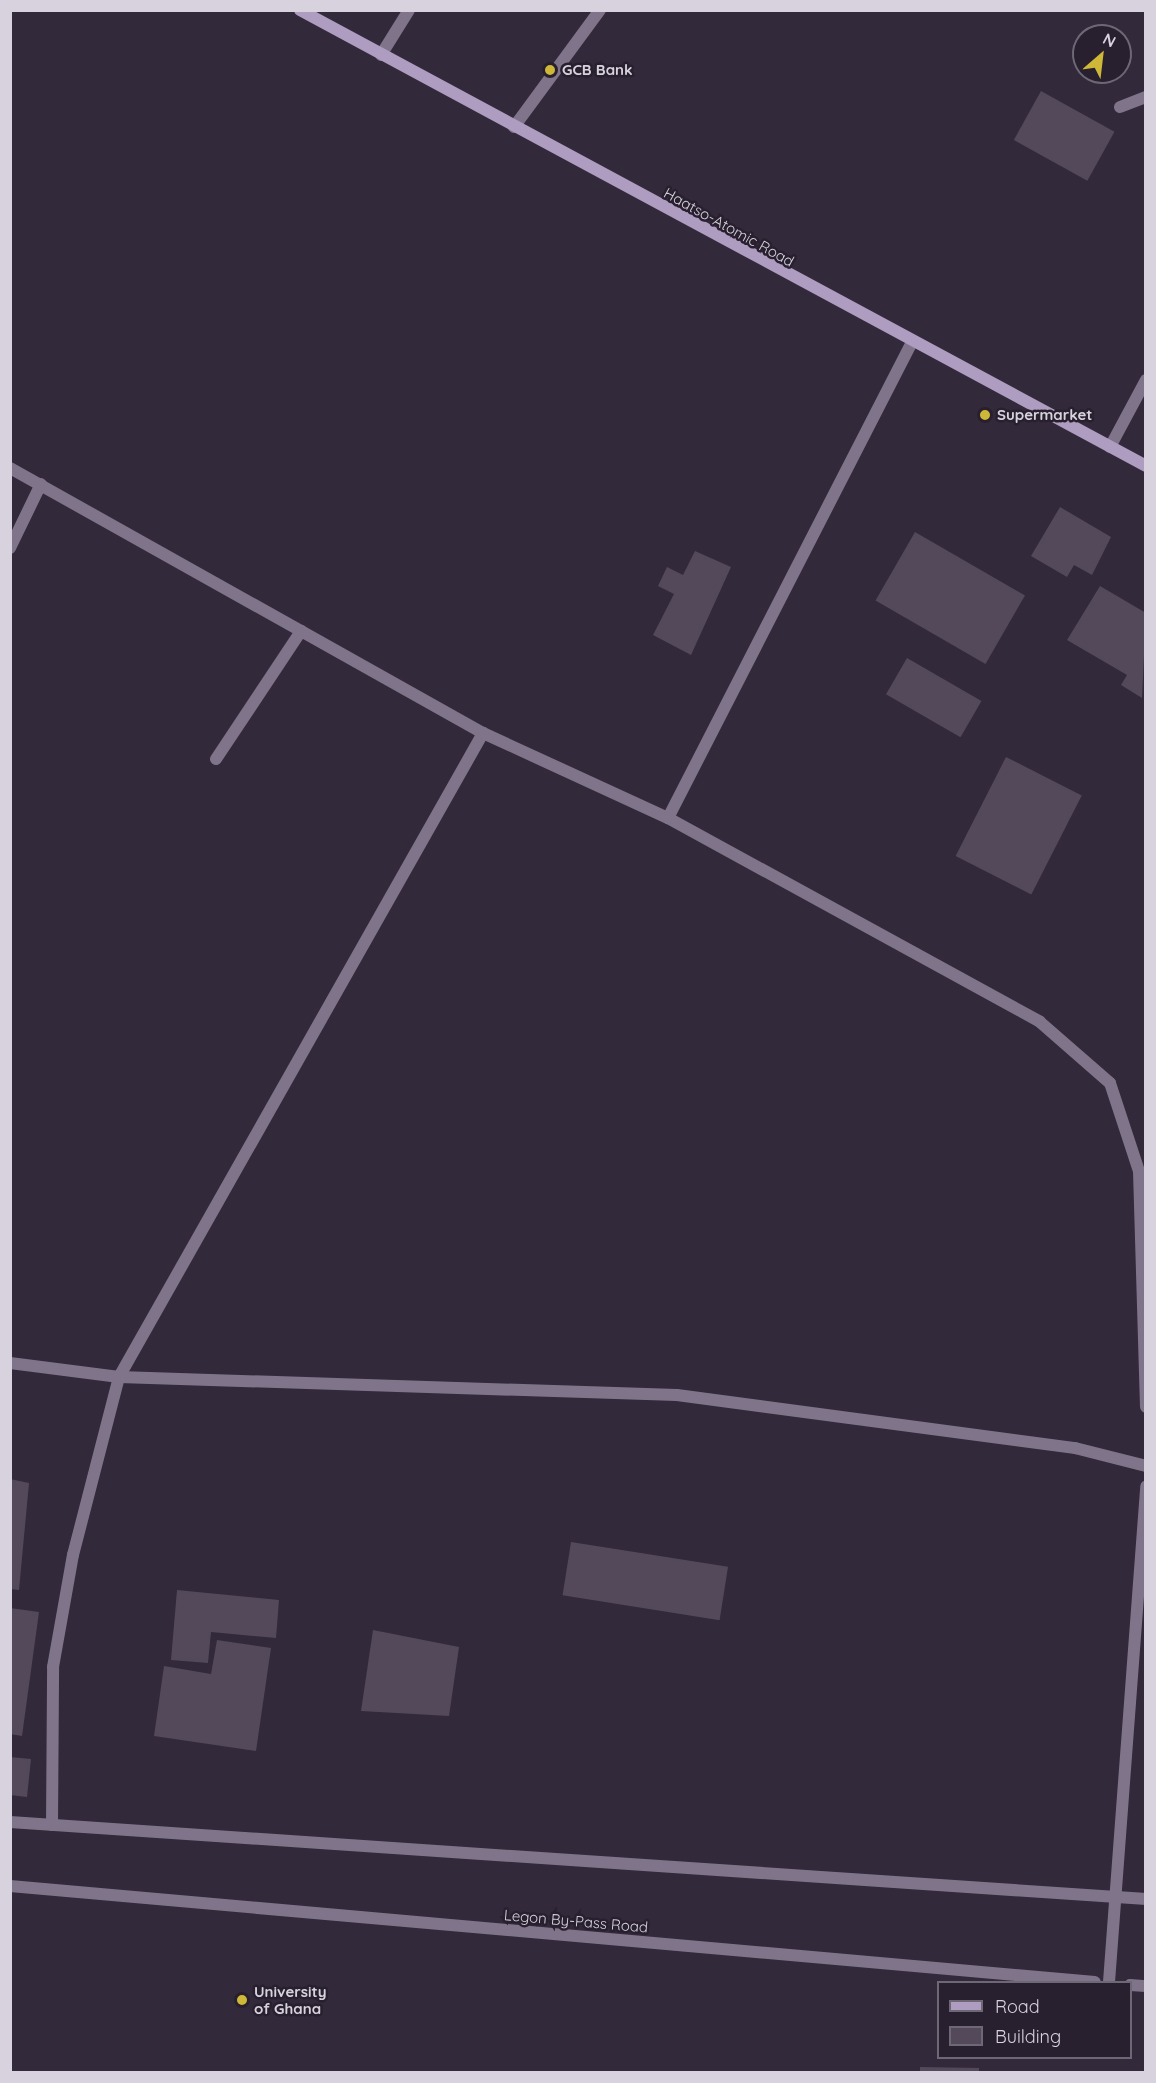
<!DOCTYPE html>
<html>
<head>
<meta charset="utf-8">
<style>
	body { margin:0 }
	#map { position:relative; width:1156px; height:2083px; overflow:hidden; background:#32293a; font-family:Quicksand,sans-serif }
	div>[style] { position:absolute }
	.building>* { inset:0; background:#53495b; transform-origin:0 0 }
	.service>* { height:12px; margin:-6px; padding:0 6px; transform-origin:6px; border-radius:6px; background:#80748b }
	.minor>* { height:12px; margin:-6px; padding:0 6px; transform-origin:6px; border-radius:6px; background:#80748b }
	.tertiary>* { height:12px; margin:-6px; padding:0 6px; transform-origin:6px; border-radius:6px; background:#80748b }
	.secondary>* { height:12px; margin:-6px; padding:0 6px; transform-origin:6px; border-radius:6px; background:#af9cc1 }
	.dots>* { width:16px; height:16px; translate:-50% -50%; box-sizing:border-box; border:3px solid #28202f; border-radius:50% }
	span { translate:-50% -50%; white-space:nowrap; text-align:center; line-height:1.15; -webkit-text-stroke:5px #28202f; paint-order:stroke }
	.poi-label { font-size:15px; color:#d7d2dd; font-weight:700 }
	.left { translate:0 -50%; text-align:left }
	.street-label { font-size:15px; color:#d7d2dd }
	.frame { position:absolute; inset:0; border:12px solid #d7d2dd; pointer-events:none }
	.legend { position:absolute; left:937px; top:1981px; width:195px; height:78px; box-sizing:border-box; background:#28202f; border:2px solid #6e6775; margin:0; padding:8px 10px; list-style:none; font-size:18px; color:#d7d2dd }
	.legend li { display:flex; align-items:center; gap:12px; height:30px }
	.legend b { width:30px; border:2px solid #6e6775 }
	.north { position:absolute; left:1072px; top:24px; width:60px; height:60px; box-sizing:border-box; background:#28202f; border:2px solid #6e6775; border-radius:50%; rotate:28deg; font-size:16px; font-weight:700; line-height:24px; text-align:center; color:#d7d2dd }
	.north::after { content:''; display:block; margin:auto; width:21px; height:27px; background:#cfb837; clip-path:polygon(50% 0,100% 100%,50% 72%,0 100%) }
</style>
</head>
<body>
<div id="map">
	<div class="building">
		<i style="left:1041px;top:91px;width:84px;height:56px;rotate:29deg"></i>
		<i style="clip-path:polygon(1060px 507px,1111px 537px,1092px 575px,1074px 565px,1067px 577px,1031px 556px)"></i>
		<i style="left:915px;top:532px;width:127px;height:79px;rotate:30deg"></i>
		<i style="clip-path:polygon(695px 551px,731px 567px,691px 655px,653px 635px,674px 594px,658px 586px,667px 567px,683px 575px)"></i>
		<i style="clip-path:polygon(1100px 586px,1146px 613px,1142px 698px,1121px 685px,1127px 675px,1067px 640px)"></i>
		<i style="left:907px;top:658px;width:86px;height:42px;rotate:30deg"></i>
		<i style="left:1006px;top:757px;width:85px;height:111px;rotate:27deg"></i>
		<i style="clip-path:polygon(10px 1479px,29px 1483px,19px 1590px,10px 1589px)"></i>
		<i style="left:571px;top:1542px;width:159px;height:54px;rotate:9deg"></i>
		<i style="clip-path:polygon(177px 1590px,279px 1600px,276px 1638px,211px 1632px,208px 1663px,171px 1660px)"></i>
		<i style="clip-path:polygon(10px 1608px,39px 1612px,22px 1736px,10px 1734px)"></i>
		<i style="clip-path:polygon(373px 1630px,459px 1647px,449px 1716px,361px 1711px)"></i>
		<i style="clip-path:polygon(217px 1640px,271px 1648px,256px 1751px,154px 1736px,164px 1666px,211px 1674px)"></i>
		<i style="clip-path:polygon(10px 1757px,31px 1759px,27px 1797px,10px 1795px)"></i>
		<i style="clip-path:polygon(920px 2067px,979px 2068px,979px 2072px,920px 2072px)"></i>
	</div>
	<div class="service">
		<i style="left:381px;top:55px;width:53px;rotate:-58.1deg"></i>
		<i style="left:514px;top:127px;width:145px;rotate:-53.7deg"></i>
		<i style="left:216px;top:759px;width:154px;rotate:-56.4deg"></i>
	</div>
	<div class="minor">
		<i style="left:1120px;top:107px;width:28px;rotate:-21deg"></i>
		<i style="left:1110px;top:447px;width:76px;rotate:-61.8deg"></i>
		<i style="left:10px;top:468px;width:542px;rotate:29.26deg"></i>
		<i style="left:483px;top:733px;width:204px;rotate:24.7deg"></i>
		<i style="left:668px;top:818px;width:424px;rotate:28.7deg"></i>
		<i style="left:1040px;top:1022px;width:93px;rotate:41.1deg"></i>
		<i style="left:1110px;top:1083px;width:93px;rotate:71.8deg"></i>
		<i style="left:1139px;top:1171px;width:236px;rotate:88.3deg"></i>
		<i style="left:10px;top:548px;width:71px;rotate:-64.2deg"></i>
		<i style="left:668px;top:818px;width:533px;rotate:-62.86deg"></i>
		<i style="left:10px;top:1363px;width:110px;rotate:7.3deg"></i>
		<i style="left:119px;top:1377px;width:558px;rotate:1.85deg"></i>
		<i style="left:677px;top:1395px;width:402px;rotate:7.6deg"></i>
		<i style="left:1075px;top:1448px;width:73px;rotate:14.2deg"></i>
		<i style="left:10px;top:1822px;width:1139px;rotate:3.88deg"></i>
		<i style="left:52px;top:1825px;width:158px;rotate:-89.6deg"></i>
		<i style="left:53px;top:1667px;width:114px;rotate:-79.9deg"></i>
		<i style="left:73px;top:1555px;width:184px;rotate:-75.5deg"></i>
		<i style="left:119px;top:1377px;width:740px;rotate:-60.52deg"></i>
		<i style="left:1109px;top:1982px;width:497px;rotate:-85.7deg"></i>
	</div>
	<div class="tertiary">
		<i style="left:10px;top:1886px;width:1089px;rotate:5.06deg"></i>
		<i style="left:1130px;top:1985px;width:16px;rotate:4deg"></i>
	</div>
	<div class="secondary">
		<i style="left:300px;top:10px;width:961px;rotate:28.32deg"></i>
	</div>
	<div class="dots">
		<i style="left:550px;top:70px;background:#cfb837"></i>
		<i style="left:985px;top:415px;background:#cfb837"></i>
		<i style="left:242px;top:2000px;background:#cfb837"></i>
	</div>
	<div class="poi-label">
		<span class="left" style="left:562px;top:70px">GCB Bank</span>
		<span class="left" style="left:997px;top:415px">Supermarket</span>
		<span class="left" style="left:254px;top:2000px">University<br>of Ghana</span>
	</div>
	<div class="street-label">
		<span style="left:729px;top:227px;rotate:29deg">Haatso-Atomic Road</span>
		<span style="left:576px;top:1921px;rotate:5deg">Legon By-Pass Road</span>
	</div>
	<div class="frame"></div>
	<ul class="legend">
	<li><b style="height:8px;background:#af9cc1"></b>Road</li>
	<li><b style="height:16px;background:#53495b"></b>Building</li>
	</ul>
	<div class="north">N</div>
</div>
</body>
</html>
